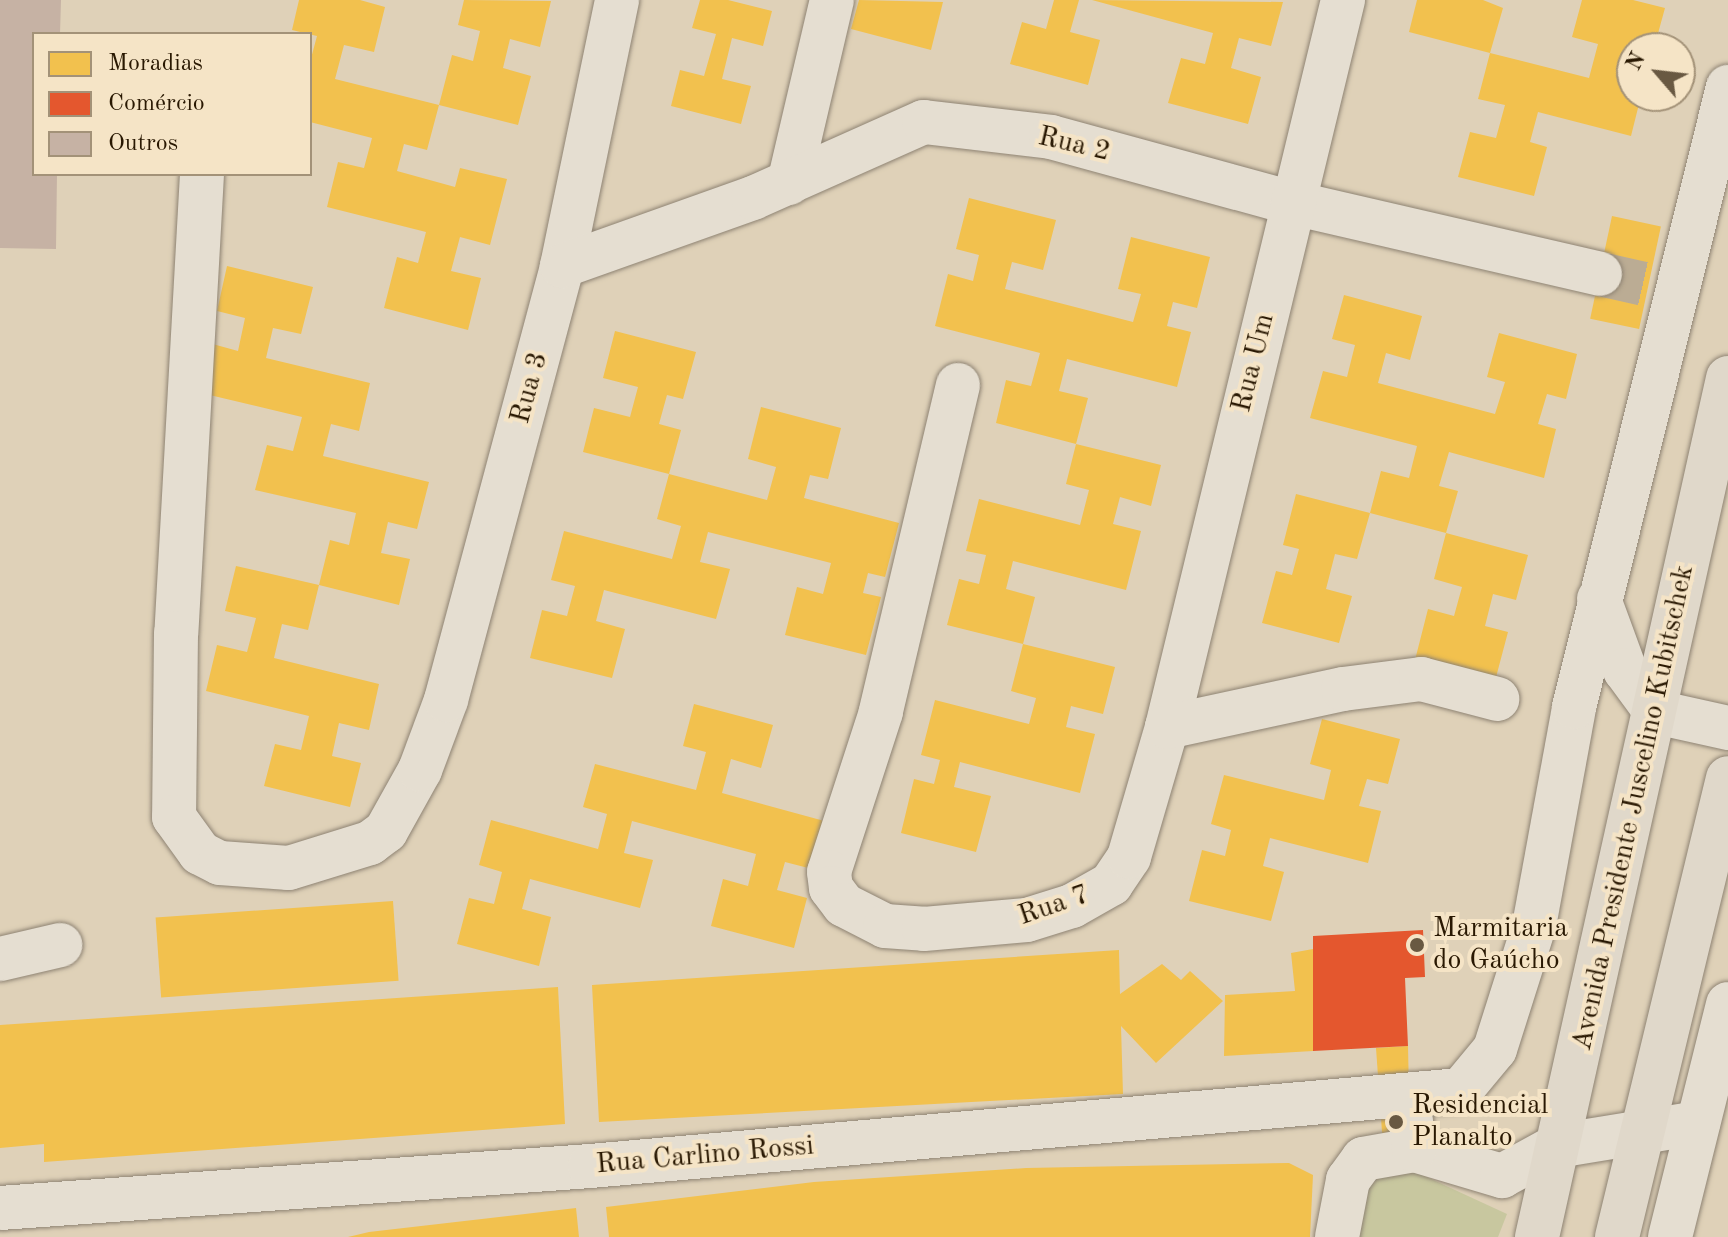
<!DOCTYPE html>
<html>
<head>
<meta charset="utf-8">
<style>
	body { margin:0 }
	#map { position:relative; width:1728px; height:1237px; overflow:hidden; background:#dfd1b8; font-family:"Old Standard TT",serif }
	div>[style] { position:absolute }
	.green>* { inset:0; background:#c8c79f }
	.homes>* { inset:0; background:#f2c14e; transform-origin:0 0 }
	.shops>* { inset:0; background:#e4572e }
	.building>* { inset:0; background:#c6b2a4 }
	.minor-tunnel>* { height:44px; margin-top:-22px; transform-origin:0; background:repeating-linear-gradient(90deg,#bbac94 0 44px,transparent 0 66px) }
	.roads { filter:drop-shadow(0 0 2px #8e8373) drop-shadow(0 0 2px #8e8373) }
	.minor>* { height:44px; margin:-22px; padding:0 22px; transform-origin:22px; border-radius:22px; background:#e5ded1 }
	.major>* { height:44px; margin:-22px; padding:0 22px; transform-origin:22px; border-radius:22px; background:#e0d8ca }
	.dots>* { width:22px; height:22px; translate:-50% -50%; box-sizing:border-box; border:4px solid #f5e4c6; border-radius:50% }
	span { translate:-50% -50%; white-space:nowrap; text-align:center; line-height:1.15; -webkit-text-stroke:8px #f5e4c6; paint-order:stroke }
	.street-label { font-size:28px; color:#291802 }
	.poi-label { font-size:28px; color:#291802 }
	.left { translate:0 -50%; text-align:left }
	.legend { position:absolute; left:32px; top:32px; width:280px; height:144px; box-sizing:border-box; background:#f5e4c6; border:2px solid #a39278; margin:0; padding:10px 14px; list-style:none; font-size:24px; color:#291802 }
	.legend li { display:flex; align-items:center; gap:16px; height:40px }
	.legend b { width:40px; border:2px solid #a39278 }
	.north { position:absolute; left:1616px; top:32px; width:80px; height:80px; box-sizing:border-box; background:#f5e4c6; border:2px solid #a39278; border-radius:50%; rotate:298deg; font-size:22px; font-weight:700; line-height:32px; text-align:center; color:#291802 }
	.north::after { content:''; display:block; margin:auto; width:28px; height:36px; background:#695942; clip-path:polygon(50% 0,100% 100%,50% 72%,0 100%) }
</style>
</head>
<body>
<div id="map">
	<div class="green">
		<i style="clip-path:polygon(1416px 1172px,1507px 1214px,1498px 1237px,1337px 1237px,1348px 1180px)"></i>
	</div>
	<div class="homes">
		<i style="clip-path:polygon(299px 0,360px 0,385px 7px,374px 52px,344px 45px,335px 79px,439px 105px,427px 150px,404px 144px,397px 171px,455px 187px,460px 168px,507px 179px,490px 245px,460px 237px,451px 271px,481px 278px,468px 330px,384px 308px,397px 257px,418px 263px,426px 232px,327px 207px,338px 162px,364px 168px,372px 138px,310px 122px,310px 62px,317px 36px,292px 30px)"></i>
		<i style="clip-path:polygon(464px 0,551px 1px,540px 47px,510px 39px,503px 68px,531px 76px,518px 125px,439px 105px,452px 55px,473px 61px,480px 31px,458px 25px)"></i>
		<i style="clip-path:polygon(700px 0,728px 0,772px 11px,763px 46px,732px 38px,722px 79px,751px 86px,741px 124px,671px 106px,680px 70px,704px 76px,716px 34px,692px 28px)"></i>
		<i style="clip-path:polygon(859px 0,943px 2px,931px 50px,851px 29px)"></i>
		<i style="clip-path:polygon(1054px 0,1079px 0,1070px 32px,1100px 40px,1088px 85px,1010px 64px,1022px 22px,1046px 29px)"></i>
		<i style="clip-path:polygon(1092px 0,1283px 2px,1271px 46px,1239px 38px,1231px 68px,1261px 77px,1248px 124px,1168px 103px,1181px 58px,1205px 64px,1213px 33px)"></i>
		<i style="clip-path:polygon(1417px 0,1483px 0,1503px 8px,1490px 53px,1409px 32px)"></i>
		<i style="clip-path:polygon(1582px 0,1633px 0,1665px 8px,1654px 48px,1632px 48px,1625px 83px,1632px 85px,1632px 96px,1641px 96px,1631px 136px,1538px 112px,1530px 142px,1547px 147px,1534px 196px,1458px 177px,1470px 132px,1496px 138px,1505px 105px,1478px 99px,1490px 53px,1589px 78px,1598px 44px,1572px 37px)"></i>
		<i style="clip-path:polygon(969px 198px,1056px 220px,1043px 270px,1012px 262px,1005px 289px,1133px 322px,1141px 294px,1118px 289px,1131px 237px,1210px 257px,1197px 308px,1173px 302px,1167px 326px,1191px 332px,1177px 387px,1067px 359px,1059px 391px,1088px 398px,1076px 444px,1161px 465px,1151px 506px,1120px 497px,1113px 524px,1141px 531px,1126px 590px,1013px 561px,1006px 589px,1035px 597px,1023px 644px,1115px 667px,1103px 714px,1071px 706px,1066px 727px,1095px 734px,1080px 793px,960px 762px,954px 787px,991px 796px,976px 852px,901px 833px,914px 779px,934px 784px,940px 760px,921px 755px,935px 700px,1029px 724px,1036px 698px,1011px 691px,1023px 644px,947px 625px,959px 579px,979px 584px,986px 555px,966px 551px,979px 499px,1080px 525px,1089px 490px,1066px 484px,1076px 444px,996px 423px,1006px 380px,1031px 386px,1040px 353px,935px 326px,948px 274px,973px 281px,979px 255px,956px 249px)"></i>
		<i style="left:1612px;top:216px;width:50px;height:105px;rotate:12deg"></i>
		<i style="clip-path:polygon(227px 266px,313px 287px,301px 334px,273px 328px,266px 358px,370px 383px,359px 431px,331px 424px,323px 456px,429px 482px,417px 529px,388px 522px,381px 553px,410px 559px,399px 605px,319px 585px,330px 540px,349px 545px,356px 513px,255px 490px,267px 445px,293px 451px,302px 417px,197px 392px,209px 343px,238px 351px,245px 318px,217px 311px)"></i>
		<i style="clip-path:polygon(1344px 295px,1422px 316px,1410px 360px,1386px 353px,1378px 383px,1495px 414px,1505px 382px,1487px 377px,1499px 333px,1577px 354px,1566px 399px,1547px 394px,1538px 424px,1556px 429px,1544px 478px,1449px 452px,1439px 486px,1458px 491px,1446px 533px,1370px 513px,1381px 471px,1409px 478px,1417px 446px,1310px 418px,1323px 371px,1347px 377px,1355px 345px,1332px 339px)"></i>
		<i style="clip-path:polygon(615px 331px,696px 352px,683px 399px,667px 395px,659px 424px,681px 430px,669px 474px,583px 452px,594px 408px,630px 417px,638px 387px,603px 378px)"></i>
		<i style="clip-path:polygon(761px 407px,841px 428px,828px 479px,810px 475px,804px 498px,899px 523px,885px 577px,868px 573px,863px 593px,881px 597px,866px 655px,785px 635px,797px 587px,823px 594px,831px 563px,708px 532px,700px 562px,730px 569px,716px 619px,604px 590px,596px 621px,625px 629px,612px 678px,530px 658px,542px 610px,567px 616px,575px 586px,551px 580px,564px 531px,672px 559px,681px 526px,657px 519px,669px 474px,767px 500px,776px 467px,748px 459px)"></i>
		<i style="clip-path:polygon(1296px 494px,1370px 513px,1357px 559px,1335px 554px,1326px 589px,1352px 596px,1339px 643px,1262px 623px,1276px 571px,1292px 575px,1299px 549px,1283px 545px)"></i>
		<i style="clip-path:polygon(1446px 533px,1528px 555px,1516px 600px,1493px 594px,1485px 626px,1508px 632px,1495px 681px,1415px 660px,1428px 609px,1454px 616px,1462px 587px,1434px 579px)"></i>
		<i style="clip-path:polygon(236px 566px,319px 585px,308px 630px,282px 624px,274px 658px,379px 684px,369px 730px,339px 723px,332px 756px,361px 763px,350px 807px,264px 786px,275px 744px,301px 750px,309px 716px,206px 691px,217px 645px,247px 652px,256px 618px,225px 611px)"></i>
		<i style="clip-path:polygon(694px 704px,773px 725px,761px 768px,731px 759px,722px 793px,828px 822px,816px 870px,785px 862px,777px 890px,807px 898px,794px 948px,711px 926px,723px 879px,748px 886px,756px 854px,632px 821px,624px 853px,653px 860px,640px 908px,530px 879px,522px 909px,551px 917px,539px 966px,457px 944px,469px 898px,494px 904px,502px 872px,479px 865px,491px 820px,598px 849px,607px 814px,583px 807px,595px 764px,696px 790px,706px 752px,683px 746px)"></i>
		<i style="clip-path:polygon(1322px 719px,1400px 739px,1388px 784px,1367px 779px,1359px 806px,1381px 811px,1368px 863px,1270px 838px,1263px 866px,1284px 872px,1271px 921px,1189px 901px,1202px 850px,1225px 856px,1231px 830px,1211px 824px,1224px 775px,1324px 800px,1331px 770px,1310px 764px)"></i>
		<i style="left:393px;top:901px;width:80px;height:238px;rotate:86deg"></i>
		<i style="clip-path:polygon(1313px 949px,1313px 1051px,1224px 1056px,1225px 995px,1295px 991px,1291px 953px)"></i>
		<i style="clip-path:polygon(1119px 950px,1120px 994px,1162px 964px,1181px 980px,1190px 971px,1223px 1001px,1156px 1063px,1121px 1026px,1123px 1094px,599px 1122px,592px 985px)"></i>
		<i style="clip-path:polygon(558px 987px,565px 1124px,44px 1162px,44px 1144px,0 1148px,0 1025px)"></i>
		<i style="clip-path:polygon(1408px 1046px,1409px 1094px,1385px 1174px,1376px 1048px)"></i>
		<i style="clip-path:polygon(1289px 1163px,1313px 1175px,1310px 1237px,609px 1237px,606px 1207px,814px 1182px,1026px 1168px)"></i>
		<i style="clip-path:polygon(576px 1208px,579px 1237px,348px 1237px,369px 1232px)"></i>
	</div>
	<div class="shops">
		<i style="clip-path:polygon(1423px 930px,1425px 977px,1405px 978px,1408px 1046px,1313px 1051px,1313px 936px)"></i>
	</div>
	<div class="building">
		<i style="clip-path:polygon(0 0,61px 0,60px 34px,34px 34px,34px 174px,57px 174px,56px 249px,0 248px)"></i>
	</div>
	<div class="minor-tunnel">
		<i style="left:1600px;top:274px;width:50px;rotate:12.7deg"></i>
	</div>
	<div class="roads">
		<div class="minor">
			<i style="left:202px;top:174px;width:460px;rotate:93.2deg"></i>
			<i style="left:176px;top:633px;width:184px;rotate:90.6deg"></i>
			<i style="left:174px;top:817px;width:44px;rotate:54.2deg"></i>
			<i style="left:200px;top:853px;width:22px;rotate:27deg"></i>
			<i style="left:220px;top:863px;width:69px;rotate:4.1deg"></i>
			<i style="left:289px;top:868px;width:85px;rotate:-17.2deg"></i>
			<i style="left:370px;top:843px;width:20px;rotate:-37deg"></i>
			<i style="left:386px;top:831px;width:70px;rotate:-60.9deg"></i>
			<i style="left:420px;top:770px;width:75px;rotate:-69.6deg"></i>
			<i style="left:446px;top:700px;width:449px;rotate:-75deg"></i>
			<i style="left:562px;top:266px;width:272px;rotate:-78.3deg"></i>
			<i style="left:789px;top:183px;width:188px;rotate:-76.8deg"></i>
			<i style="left:562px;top:266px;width:203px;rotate:-19.6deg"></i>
			<i style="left:753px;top:198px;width:187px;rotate:-24deg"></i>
			<i style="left:924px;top:122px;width:128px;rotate:6.7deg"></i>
			<i style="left:1051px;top:137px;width:251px;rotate:15.3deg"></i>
			<i style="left:1293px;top:203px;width:315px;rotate:13deg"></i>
			<i style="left:958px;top:385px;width:336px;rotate:103.3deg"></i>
			<i style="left:881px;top:712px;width:168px;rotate:108deg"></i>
			<i style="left:829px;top:872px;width:16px;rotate:83deg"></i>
			<i style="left:831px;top:888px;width:21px;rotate:53deg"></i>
			<i style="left:844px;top:905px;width:46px;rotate:27.1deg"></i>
			<i style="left:885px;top:926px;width:39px;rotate:4deg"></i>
			<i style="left:924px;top:929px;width:103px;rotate:-5deg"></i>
			<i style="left:1027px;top:920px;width:47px;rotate:-17.3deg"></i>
			<i style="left:1072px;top:906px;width:45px;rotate:-29.4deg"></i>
			<i style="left:1111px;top:884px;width:32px;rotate:-56deg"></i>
			<i style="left:1129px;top:857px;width:135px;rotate:-73.7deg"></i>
			<i style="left:1167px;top:727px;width:748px;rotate:-76.39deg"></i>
			<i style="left:1599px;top:599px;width:76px;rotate:69.9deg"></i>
			<i style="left:1625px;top:670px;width:52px;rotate:53.6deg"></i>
			<i style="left:1656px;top:712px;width:74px;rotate:12.5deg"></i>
			<i style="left:1167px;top:727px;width:180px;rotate:-12.2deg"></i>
			<i style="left:1343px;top:689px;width:79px;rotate:-7.3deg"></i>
			<i style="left:1421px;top:679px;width:79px;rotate:14.7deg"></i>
			<i style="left:0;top:959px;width:62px;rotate:-13.1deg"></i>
			<i style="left:1414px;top:1150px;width:92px;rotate:16.5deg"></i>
			<i style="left:1502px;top:1176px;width:63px;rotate:-28.6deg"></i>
			<i style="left:1557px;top:1146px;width:143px;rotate:-9.3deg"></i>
			<i style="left:0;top:1208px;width:591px;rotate:-4.07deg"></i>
			<i style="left:590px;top:1166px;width:874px;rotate:-4.99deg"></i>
			<i style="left:1461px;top:1090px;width:53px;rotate:-50.3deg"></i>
			<i style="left:1495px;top:1049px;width:129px;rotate:-72.4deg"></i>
			<i style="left:1534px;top:926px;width:223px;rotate:-79.6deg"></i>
			<i style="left:1574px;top:707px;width:639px;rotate:-76.05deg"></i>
			<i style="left:1337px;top:1237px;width:58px;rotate:-79.1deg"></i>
			<i style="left:1348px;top:1180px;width:26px;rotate:-54deg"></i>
			<i style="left:1363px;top:1159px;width:52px;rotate:-10deg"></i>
			<i style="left:1414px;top:1150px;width:30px;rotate:-96deg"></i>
			<i style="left:1670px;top:1237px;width:240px;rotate:-76deg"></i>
		</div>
		<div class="major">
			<i style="left:1537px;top:1237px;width:880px;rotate:-77.46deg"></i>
			<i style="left:1617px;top:1237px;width:472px;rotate:-76.4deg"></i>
		</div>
	</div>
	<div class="dots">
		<i style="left:1417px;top:945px;background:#695942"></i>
		<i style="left:1396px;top:1122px;background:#695942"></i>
	</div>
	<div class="street-label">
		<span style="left:1074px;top:145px;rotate:13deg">Rua 2</span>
		<span style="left:1254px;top:363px;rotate:-76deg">Rua Um</span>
		<span style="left:530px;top:388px;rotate:-75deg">Rua 3</span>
		<span style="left:1634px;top:808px;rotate:-78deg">Avenida Presidente Juscelino Kubitschek</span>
		<span style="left:1054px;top:906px;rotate:-19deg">Rua 7</span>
		<span style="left:705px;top:1156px;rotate:-5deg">Rua Carlino Rossi</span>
	</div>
	<div class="poi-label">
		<span class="left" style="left:1433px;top:945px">Marmitaria<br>do Gaúcho</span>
		<span class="left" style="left:1412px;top:1122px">Residencial<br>Planalto</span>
	</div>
	<ul class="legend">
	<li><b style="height:22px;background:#f2c14e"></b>Moradias</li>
	<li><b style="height:22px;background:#e4572e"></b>Comércio</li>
	<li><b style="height:22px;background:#c6b2a4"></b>Outros</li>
	</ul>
	<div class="north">N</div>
</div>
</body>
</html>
